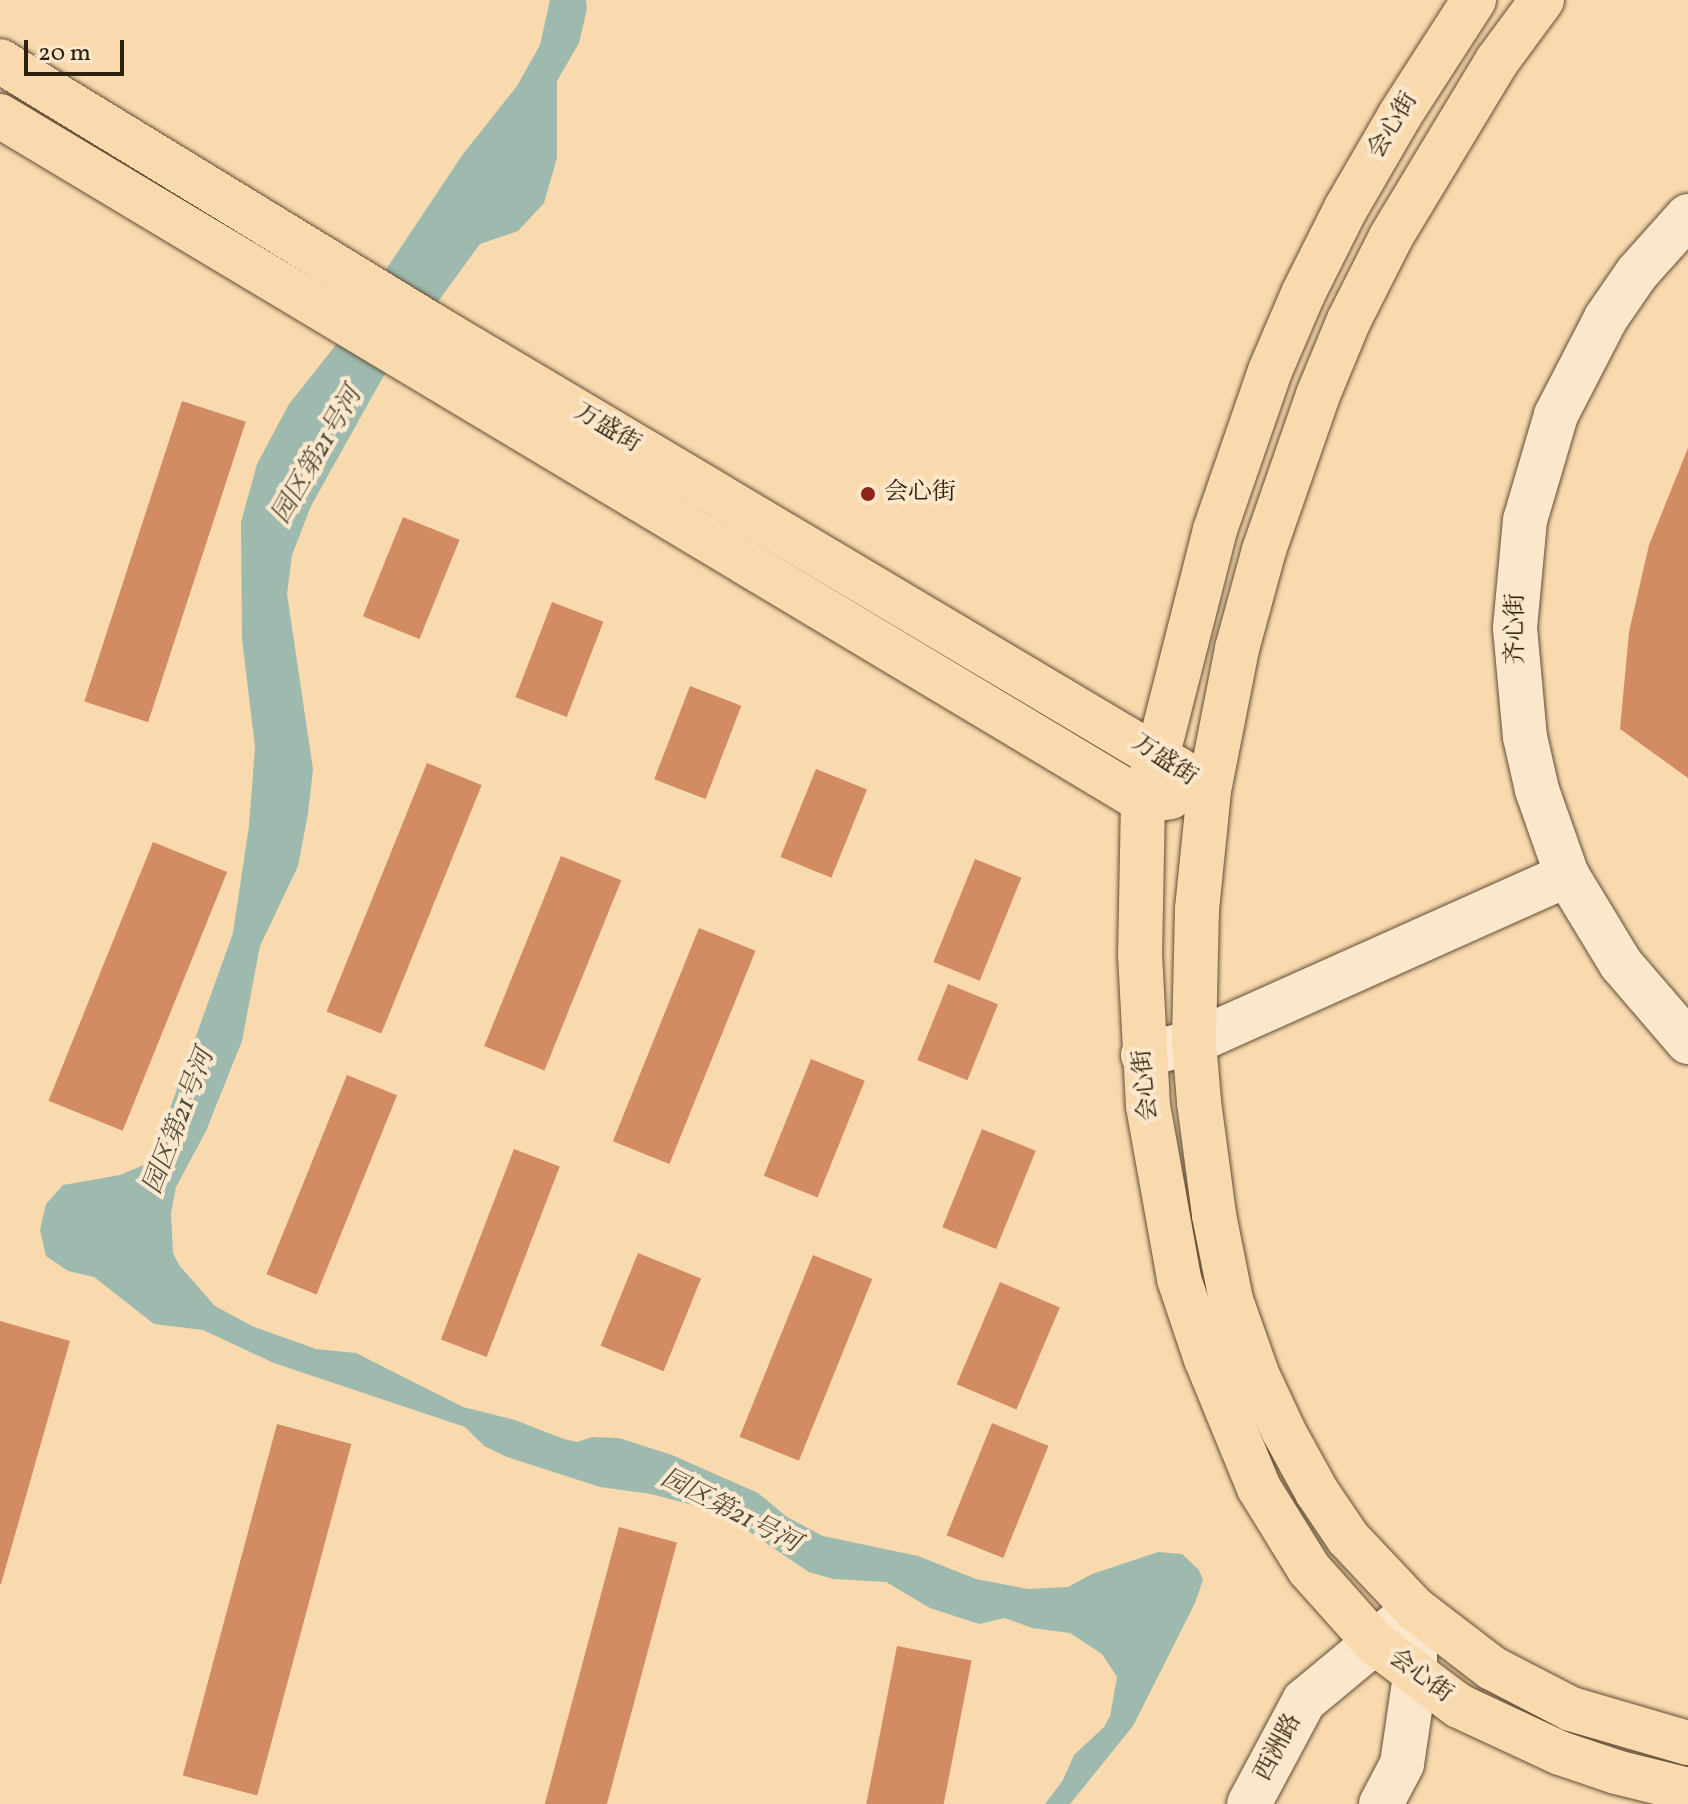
<!DOCTYPE html>
<html>
<head>
<meta charset="utf-8">
<style>
	body { margin:0 }
	#map { position:relative; width:1688px; height:1804px; overflow:hidden; background:#f9daaf; font-family:Vollkorn,"Noto Serif SC",serif }
	div>[style] { position:absolute }
	.water>* { inset:0; background:#9ebaae }
	.building>* { inset:0; background:#d38b63; transform-origin:0 0 }
	.roads { filter:drop-shadow(0 0 2px #624e36) drop-shadow(0 0 2px #624e36) }
	.minor>* { height:44px; margin:-22px; padding:0 22px; transform-origin:22px; border-radius:22px; background:#fbe7cb }
	.major>* { height:44px; margin:-22px; padding:0 22px; transform-origin:22px; border-radius:22px; background:#f9daaf }
	.dots>* { width:22px; height:22px; translate:-50% -50%; box-sizing:border-box; border:4px solid #fbe7cb; border-radius:50% }
	span { translate:-50% -50%; white-space:nowrap; text-align:center; line-height:1.15; -webkit-text-stroke:8px #fbe7cb; paint-order:stroke }
	.street-label { font-size:24px; color:#2f200e }
	.poi-label { font-size:24px; color:#2f200e }
	.left { translate:0 -50%; text-align:left }
	.water-label { font-size:26px; color:#504e3e; font-style:italic }
	.scale { position:absolute; left:24px; top:40px; width:100px; height:36px; box-sizing:border-box; border:4px solid #2f200e; border-top:0; padding-left:10px; font-size:24px; line-height:28px; white-space:nowrap; color:#2f200e; -webkit-text-stroke:6px #fbe7cb; paint-order:stroke }
</style>
</head>
<body>
<div id="map">
	<div class="water">
		<i style="clip-path:polygon(550px 0,586px 0,587px 9px,579px 43px,557px 81px,557px 158px,544px 203px,518px 231px,480px 244px,383px 377px,311px 506px,292px 555px,287px 594px,313px 769px,308px 814px,298px 866px,260px 946px,242px 1041px,206px 1131px,176px 1187px,171px 1213px,173px 1253px,179px 1265px,215px 1306px,252px 1326px,316px 1349px,356px 1353px,463px 1407px,515px 1420px,564px 1439px,577px 1442px,592px 1437px,619px 1438px,672px 1455px,758px 1493px,787px 1517px,823px 1536px,918px 1556px,976px 1579px,1028px 1589px,1068px 1587px,1092px 1574px,1158px 1552px,1182px 1554px,1199px 1570px,1203px 1580px,1195px 1603px,1133px 1726px,1070px 1804px,1045px 1804px,1063px 1780px,1074px 1755px,1104px 1727px,1110px 1716px,1117px 1677px,1102px 1654px,1070px 1633px,1032px 1628px,1005px 1618px,979px 1624px,930px 1608px,886px 1582px,833px 1579px,809px 1572px,745px 1529px,700px 1507px,651px 1494px,600px 1487px,507px 1457px,484px 1446px,465px 1427px,274px 1363px,203px 1330px,154px 1324px,94px 1277px,68px 1271px,46px 1256px,40px 1230px,46px 1204px,63px 1185px,120px 1175px,144px 1165px,158px 1142px,233px 933px,249px 826px,255px 747px,242px 639px,241px 522px,257px 464px,289px 404px,335px 346px,463px 154px,517px 86px,540px 45px)"></i>
	</div>
	<div class="building">
		<i style="left:182px;top:401px;width:67px;height:316px;rotate:18deg"></i>
		<i style="clip-path:polygon(1688px 448px,1688px 778px,1620px 729px,1629px 632px,1649px 545px)"></i>
		<i style="left:403px;top:517px;width:61px;height:107px;rotate:22deg"></i>
		<i style="left:552px;top:602px;width:55px;height:102px;rotate:21deg"></i>
		<i style="left:690px;top:686px;width:55px;height:100px;rotate:21deg"></i>
		<i style="left:427px;top:763px;width:59px;height:268px;rotate:22deg"></i>
		<i style="left:816px;top:769px;width:55px;height:95px;rotate:22deg"></i>
		<i style="left:153px;top:842px;width:80px;height:279px;rotate:22deg"></i>
		<i style="left:561px;top:856px;width:65px;height:205px;rotate:22deg"></i>
		<i style="left:975px;top:859px;width:50px;height:111px;rotate:22deg"></i>
		<i style="left:699px;top:928px;width:61px;height:230px;rotate:22deg"></i>
		<i style="left:948px;top:984px;width:54px;height:82px;rotate:22deg"></i>
		<i style="left:811px;top:1059px;width:58px;height:126px;rotate:22deg"></i>
		<i style="left:347px;top:1075px;width:54px;height:215px;rotate:22deg"></i>
		<i style="left:982px;top:1129px;width:58px;height:106px;rotate:22deg"></i>
		<i style="left:514px;top:1149px;width:49px;height:204px;rotate:21deg"></i>
		<i style="left:638px;top:1253px;width:68px;height:100px;rotate:22deg"></i>
		<i style="left:813px;top:1255px;width:64px;height:196px;rotate:22deg"></i>
		<i style="left:1000px;top:1282px;width:65px;height:111px;rotate:23deg"></i>
		<i style="clip-path:polygon(0 1321px,70px 1341px,1px 1584px,0 1584px)"></i>
		<i style="left:992px;top:1423px;width:61px;height:121px;rotate:22deg"></i>
		<i style="left:277px;top:1424px;width:77px;height:364px;rotate:15deg"></i>
		<i style="left:619px;top:1527px;width:60px;height:287px;rotate:15deg"></i>
		<i style="left:897px;top:1646px;width:76px;height:161px;rotate:11deg"></i>
	</div>
	<div class="roads">
		<div class="minor">
			<i style="left:1688px;top:216px;width:76px;rotate:131.8deg"></i>
			<i style="left:1637px;top:273px;width:55px;rotate:124.6deg"></i>
			<i style="left:1606px;top:318px;width:109px;rotate:117.3deg"></i>
			<i style="left:1556px;top:415px;width:109px;rotate:106.4deg"></i>
			<i style="left:1525px;top:520px;width:108px;rotate:95.3deg"></i>
			<i style="left:1515px;top:628px;width:109px;rotate:84.8deg"></i>
			<i style="left:1525px;top:737px;width:54px;rotate:77.2deg"></i>
			<i style="left:1537px;top:790px;width:90px;rotate:70.6deg"></i>
			<i style="left:1567px;top:875px;width:104px;rotate:58.8deg"></i>
			<i style="left:1621px;top:964px;width:103px;rotate:49.3deg"></i>
			<i style="left:1143px;top:1055px;width:53px;rotate:-14.3deg"></i>
			<i style="left:1194px;top:1042px;width:409px;rotate:-24.1deg"></i>
			<i style="left:1249px;top:1804px;width:117px;rotate:-61.9deg"></i>
			<i style="left:1304px;top:1701px;width:144px;rotate:-39.7deg"></i>
			<i style="left:1381px;top:1804px;width:45px;rotate:-62.3deg"></i>
			<i style="left:1402px;top:1764px;width:89px;rotate:-81.6deg"></i>
			<i style="left:1415px;top:1676px;width:36px;rotate:-90deg"></i>
		</div>
		<div class="major">
			<i style="left:1474px;top:0;width:137px;rotate:122.8deg"></i>
			<i style="left:1400px;top:115px;width:108px;rotate:120.1deg"></i>
			<i style="left:1346px;top:208px;width:96px;rotate:116.6deg"></i>
			<i style="left:1303px;top:294px;width:84px;rotate:113.2deg"></i>
			<i style="left:1270px;top:371px;width:168px;rotate:109.1deg"></i>
			<i style="left:1215px;top:530px;width:231px;rotate:104.3deg"></i>
			<i style="left:1158px;top:754px;width:49px;rotate:107.7deg"></i>
			<i style="left:1143px;top:801px;width:153px;rotate:91.1deg"></i>
			<i style="left:1140px;top:954px;width:152px;rotate:87deg"></i>
			<i style="left:1148px;top:1106px;width:176px;rotate:79.8deg"></i>
			<i style="left:1179px;top:1279px;width:84px;rotate:71.4deg"></i>
			<i style="left:1206px;top:1359px;width:139px;rotate:67.7deg"></i>
			<i style="left:1259px;top:1488px;width:95px;rotate:58.3deg"></i>
			<i style="left:1309px;top:1569px;width:99px;rotate:48.3deg"></i>
			<i style="left:1375px;top:1643px;width:105px;rotate:36.9deg"></i>
			<i style="left:1459px;top:1706px;width:111px;rotate:25deg"></i>
			<i style="left:1560px;top:1753px;width:59px;rotate:18.7deg"></i>
			<i style="left:1616px;top:1772px;width:74px;rotate:14deg"></i>
			<i style="left:1542px;top:0;width:76px;rotate:126.4deg"></i>
			<i style="left:1497px;top:61px;width:205px;rotate:121.1deg"></i>
			<i style="left:1391px;top:237px;width:93px;rotate:116.8deg"></i>
			<i style="left:1349px;top:320px;width:81px;rotate:112.5deg"></i>
			<i style="left:1318px;top:395px;width:164px;rotate:109.2deg"></i>
			<i style="left:1264px;top:550px;width:103px;rotate:105.3deg"></i>
			<i style="left:1237px;top:649px;width:145px;rotate:101.2deg"></i>
			<i style="left:1209px;top:791px;width:119px;rotate:95.8deg"></i>
			<i style="left:1197px;top:909px;width:133px;rotate:91.3deg"></i>
			<i style="left:1194px;top:1042px;width:60px;rotate:85.2deg"></i>
			<i style="left:1199px;top:1102px;width:114px;rotate:82.4deg"></i>
			<i style="left:1214px;top:1215px;width:87px;rotate:78.7deg"></i>
			<i style="left:1231px;top:1300px;width:78px;rotate:70.6deg"></i>
			<i style="left:1257px;top:1374px;width:64px;rotate:65deg"></i>
			<i style="left:1284px;top:1432px;width:68px;rotate:61.2deg"></i>
			<i style="left:1317px;top:1492px;width:55px;rotate:56deg"></i>
			<i style="left:1348px;top:1538px;width:98px;rotate:46.7deg"></i>
			<i style="left:1415px;top:1609px;width:97px;rotate:37.5deg"></i>
			<i style="left:1492px;top:1668px;width:89px;rotate:27.4deg"></i>
			<i style="left:1571px;top:1709px;width:122px;rotate:16.2deg"></i>
			<i style="left:0;top:61px;width:506px;rotate:31.43deg"></i>
			<i style="left:432px;top:325px;width:872px;rotate:30.77deg"></i>
			<i style="left:0;top:116px;width:1333px;rotate:30.93deg"></i>
			<i style="left:1143px;top:801px;width:28px;rotate:-8deg"></i>
		</div>
	</div>
	<div class="dots">
		<i style="left:868px;top:494px;background:#8f2418"></i>
	</div>
	<div class="street-label">
		<span style="left:1394px;top:126px;rotate:-59deg">会心街</span>
		<span style="left:607px;top:429px;rotate:31deg">万盛街</span>
		<span style="left:1517px;top:629px;rotate:-90deg">齐心街</span>
		<span style="left:1164px;top:761px;rotate:34deg">万盛街</span>
		<span style="left:1147px;top:1085px;rotate:-96deg">会心街</span>
		<span style="left:1420px;top:1677px;rotate:36deg">会心街</span>
		<span style="left:1279px;top:1748px;rotate:-62deg">西洲路</span>
	</div>
	<div class="poi-label">
		<span class="left" style="left:884px;top:494px">会心街</span>
	</div>
	<div class="water-label">
		<span style="left:318px;top:456px;rotate:-60deg">园区第21号河</span>
		<span style="left:180px;top:1122px;rotate:-69deg">园区第21号河</span>
		<span style="left:730px;top:1512px;rotate:27deg">园区第21号河</span>
	</div>
	<div class="scale">20 m</div>
</div>
</body>
</html>
